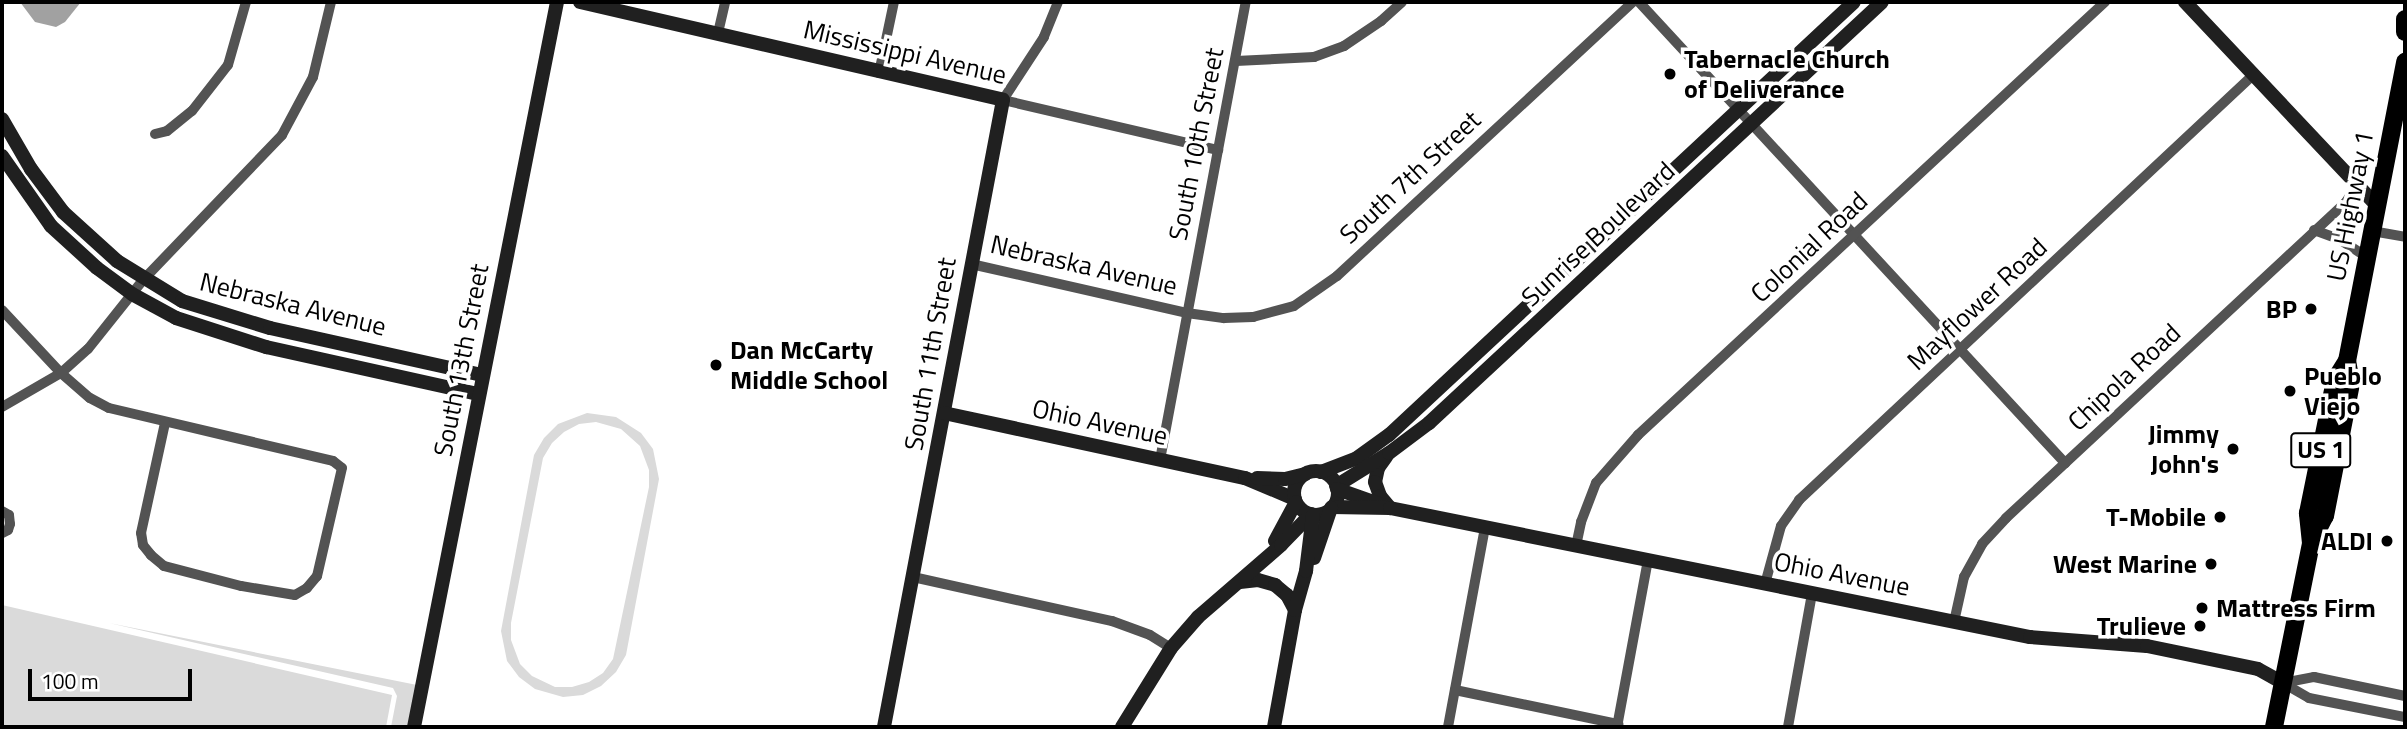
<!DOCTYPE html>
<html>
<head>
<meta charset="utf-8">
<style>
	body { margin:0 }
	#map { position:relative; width:2407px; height:729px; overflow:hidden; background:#fff; font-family:"Titillium Web",sans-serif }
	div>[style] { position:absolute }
	.green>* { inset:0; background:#dadada }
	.water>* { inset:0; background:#a1a1a1 }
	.street>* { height:10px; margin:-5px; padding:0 5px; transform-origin:5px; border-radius:5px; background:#535353 }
	.secondary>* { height:14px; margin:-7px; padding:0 7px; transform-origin:7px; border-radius:7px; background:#202020 }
	.secondary>.ring { margin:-7px; padding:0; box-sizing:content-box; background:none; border:14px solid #202020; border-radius:50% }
	.primary>* { height:18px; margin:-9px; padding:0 9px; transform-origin:9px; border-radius:9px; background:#000 }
	.dots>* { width:19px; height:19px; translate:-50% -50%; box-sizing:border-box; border:4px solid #fff; border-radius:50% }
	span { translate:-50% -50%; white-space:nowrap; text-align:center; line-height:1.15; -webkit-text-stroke:7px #fff; paint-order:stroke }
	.shield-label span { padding:2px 5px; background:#fff; border:2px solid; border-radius:5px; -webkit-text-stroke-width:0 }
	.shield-label { font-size:24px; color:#000; font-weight:700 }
	.street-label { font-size:26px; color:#000 }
	.poi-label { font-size:26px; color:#000; font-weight:700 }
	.left { translate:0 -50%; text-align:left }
	.right { translate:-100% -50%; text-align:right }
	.frame { position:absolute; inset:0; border:4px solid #000; pointer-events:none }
	.scale { position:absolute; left:28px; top:669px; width:164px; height:32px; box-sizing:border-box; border:4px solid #000; border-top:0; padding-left:9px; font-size:21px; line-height:24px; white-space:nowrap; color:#000; -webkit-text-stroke:5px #fff; paint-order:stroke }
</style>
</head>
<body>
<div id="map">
	<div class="green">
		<i style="clip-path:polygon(evenodd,587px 413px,616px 417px,641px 433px,653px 449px,659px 479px,626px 655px,616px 672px,601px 686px,583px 695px,563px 697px,535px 689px,519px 677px,507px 661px,501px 631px,534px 455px,544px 438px,558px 424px,587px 413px,596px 422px,621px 429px,640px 446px,649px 470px,649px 487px,613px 659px,603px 673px,589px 682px,572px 687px,555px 687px,532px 676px,520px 664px,511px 640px,511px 623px,543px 458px,552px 443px,564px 432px,579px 424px,596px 422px)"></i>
		<i style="clip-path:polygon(2px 605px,392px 695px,386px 727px,2px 727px)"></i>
		<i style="clip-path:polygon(109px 623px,417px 685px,409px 727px,391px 727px,397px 696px,393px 688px)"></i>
	</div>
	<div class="water">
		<i style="clip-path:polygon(20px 2px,81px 2px,65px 22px,56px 27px,35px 22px)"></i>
	</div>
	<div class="street">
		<i style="left:1058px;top:2px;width:38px;rotate:112deg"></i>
		<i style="left:1044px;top:37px;width:75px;rotate:123.1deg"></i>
		<i style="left:1003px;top:100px;width:221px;rotate:13.1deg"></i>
		<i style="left:1639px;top:2px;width:628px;rotate:47.26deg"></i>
		<i style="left:718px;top:33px;width:32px;rotate:-77deg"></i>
		<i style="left:1236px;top:61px;width:78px;rotate:-2.9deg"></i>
		<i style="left:1314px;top:57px;width:32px;rotate:-20deg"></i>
		<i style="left:1344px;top:46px;width:45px;rotate:-34deg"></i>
		<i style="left:1381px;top:21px;width:28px;rotate:-42deg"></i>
		<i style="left:879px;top:73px;width:73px;rotate:-78.1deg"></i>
		<i style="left:155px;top:134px;width:12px;rotate:-14deg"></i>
		<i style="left:167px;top:131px;width:32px;rotate:-39deg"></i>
		<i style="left:192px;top:111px;width:58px;rotate:-52deg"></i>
		<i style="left:228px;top:65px;width:66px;rotate:-74.1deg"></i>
		<i style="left:2314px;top:230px;width:27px;rotate:20deg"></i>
		<i style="left:2339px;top:239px;width:33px;rotate:33deg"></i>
		<i style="left:2372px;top:231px;width:34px;rotate:10deg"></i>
		<i style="left:971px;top:264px;width:221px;rotate:12.8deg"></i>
		<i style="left:1187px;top:313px;width:37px;rotate:8deg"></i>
		<i style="left:1224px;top:318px;width:29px;rotate:-2deg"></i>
		<i style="left:1253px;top:317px;width:42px;rotate:-15deg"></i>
		<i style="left:1294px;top:306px;width:52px;rotate:-34.9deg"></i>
		<i style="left:1337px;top:276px;width:403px;rotate:-42.8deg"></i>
		<i style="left:2px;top:310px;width:86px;rotate:46.9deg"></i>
		<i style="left:61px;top:373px;width:38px;rotate:41deg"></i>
		<i style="left:90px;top:398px;width:21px;rotate:28deg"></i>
		<i style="left:109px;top:408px;width:230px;rotate:13.3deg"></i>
		<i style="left:333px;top:461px;width:11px;rotate:38deg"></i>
		<i style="left:342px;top:468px;width:111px;rotate:103deg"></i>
		<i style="left:317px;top:576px;width:16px;rotate:130deg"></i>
		<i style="left:307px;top:588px;width:14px;rotate:150deg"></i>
		<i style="left:295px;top:595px;width:55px;rotate:-170.5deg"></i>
		<i style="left:241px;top:586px;width:80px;rotate:-165.4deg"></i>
		<i style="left:164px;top:566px;width:17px;rotate:-140deg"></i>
		<i style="left:151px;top:555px;width:13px;rotate:-129deg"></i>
		<i style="left:143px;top:545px;width:12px;rotate:-99deg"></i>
		<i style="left:141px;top:533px;width:113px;rotate:-77.7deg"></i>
		<i style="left:2px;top:407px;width:68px;rotate:-30deg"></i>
		<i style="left:61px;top:373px;width:36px;rotate:-42deg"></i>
		<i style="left:88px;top:349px;width:88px;rotate:-51.4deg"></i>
		<i style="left:143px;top:280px;width:201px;rotate:-46.2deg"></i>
		<i style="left:282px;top:135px;width:66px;rotate:-61.9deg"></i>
		<i style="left:313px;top:77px;width:77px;rotate:-76.5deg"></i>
		<i style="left:1160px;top:460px;width:466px;rotate:-79.4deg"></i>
		<i style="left:2px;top:511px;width:8px;rotate:30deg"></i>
		<i style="left:9px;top:515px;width:9px;rotate:84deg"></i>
		<i style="left:10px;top:524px;width:6px;rotate:108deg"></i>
		<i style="left:8px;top:530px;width:7px;rotate:153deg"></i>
		<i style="left:1576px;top:546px;width:25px;rotate:-78deg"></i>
		<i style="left:1581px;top:522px;width:42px;rotate:-69deg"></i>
		<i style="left:1596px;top:483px;width:64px;rotate:-48.8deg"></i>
		<i style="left:1638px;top:435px;width:637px;rotate:-42.84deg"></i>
		<i style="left:913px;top:577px;width:204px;rotate:12.5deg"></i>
		<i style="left:1112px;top:621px;width:40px;rotate:20.2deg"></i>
		<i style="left:1150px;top:635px;width:25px;rotate:32deg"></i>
		<i style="left:1765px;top:584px;width:60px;rotate:-74.6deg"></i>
		<i style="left:1781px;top:526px;width:32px;rotate:-55deg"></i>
		<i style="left:1799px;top:500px;width:620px;rotate:-43.11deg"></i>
		<i style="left:1954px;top:622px;width:46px;rotate:-77.5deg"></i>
		<i style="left:1964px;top:577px;width:38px;rotate:-61deg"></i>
		<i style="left:1982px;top:544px;width:35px;rotate:-47deg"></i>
		<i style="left:2006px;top:518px;width:464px;rotate:-42.9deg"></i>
		<i style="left:2346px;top:202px;width:20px;rotate:-57deg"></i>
		<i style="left:2283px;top:683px;width:30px;rotate:30deg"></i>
		<i style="left:2309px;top:698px;width:98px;rotate:11.2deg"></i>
		<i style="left:2283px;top:683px;width:32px;rotate:-11deg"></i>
		<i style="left:2314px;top:677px;width:93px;rotate:11.8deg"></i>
		<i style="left:1455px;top:690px;width:167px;rotate:11.8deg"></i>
		<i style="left:1448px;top:727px;width:203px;rotate:-79.5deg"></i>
		<i style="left:1617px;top:727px;width:170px;rotate:-79.5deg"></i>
		<i style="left:1788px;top:727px;width:136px;rotate:-79.8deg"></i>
	</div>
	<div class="secondary">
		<i style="left:580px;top:2px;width:434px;rotate:13deg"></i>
		<i style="left:1003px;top:100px;width:638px;rotate:100.75deg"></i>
		<i style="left:2185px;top:2px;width:280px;rotate:46.7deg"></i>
		<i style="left:2px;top:119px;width:58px;rotate:59.9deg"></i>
		<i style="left:31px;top:169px;width:54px;rotate:53.3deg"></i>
		<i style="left:63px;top:212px;width:73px;rotate:42.2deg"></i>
		<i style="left:117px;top:261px;width:76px;rotate:31.6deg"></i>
		<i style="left:182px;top:301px;width:92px;rotate:17.1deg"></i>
		<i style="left:270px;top:328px;width:217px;rotate:12.5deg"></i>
		<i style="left:2px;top:156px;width:85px;rotate:55deg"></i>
		<i style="left:51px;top:226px;width:62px;rotate:42.4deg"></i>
		<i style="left:97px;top:268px;width:44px;rotate:36.6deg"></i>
		<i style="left:132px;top:294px;width:50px;rotate:28.6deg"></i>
		<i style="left:176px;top:318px;width:95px;rotate:17.9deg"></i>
		<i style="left:266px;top:347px;width:217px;rotate:12.5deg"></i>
		<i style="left:944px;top:413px;width:308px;rotate:12.2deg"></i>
		<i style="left:1245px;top:478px;width:54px;rotate:22.8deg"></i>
		<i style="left:1386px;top:457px;width:14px;rotate:126deg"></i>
		<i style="left:1378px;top:468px;width:14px;rotate:102deg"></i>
		<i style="left:1375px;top:482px;width:15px;rotate:70deg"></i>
		<i style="left:1380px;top:496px;width:16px;rotate:50deg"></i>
		<i class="ring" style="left:1294px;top:471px;width:30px;height:30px"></i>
		<i style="left:1321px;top:472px;width:39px;rotate:-21deg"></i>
		<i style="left:1357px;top:458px;width:39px;rotate:-36deg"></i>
		<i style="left:1389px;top:435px;width:635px;rotate:-42.96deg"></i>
		<i style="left:1257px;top:478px;width:28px;rotate:2deg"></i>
		<i style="left:1285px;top:479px;width:21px;rotate:-14deg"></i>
		<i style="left:1336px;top:486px;width:62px;rotate:-31.9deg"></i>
		<i style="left:1389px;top:453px;width:50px;rotate:-36.9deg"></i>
		<i style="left:1429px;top:423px;width:618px;rotate:-42.9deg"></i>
		<i style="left:1337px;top:489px;width:48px;rotate:19.6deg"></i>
		<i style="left:1332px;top:507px;width:58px;rotate:1deg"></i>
		<i style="left:1390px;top:508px;width:653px;rotate:11.4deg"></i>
		<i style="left:2030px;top:637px;width:117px;rotate:4.4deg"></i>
		<i style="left:2147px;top:646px;width:113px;rotate:11.7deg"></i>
		<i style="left:2258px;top:669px;width:29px;rotate:29deg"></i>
		<i style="left:1275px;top:541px;width:44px;rotate:-61.7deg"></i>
		<i style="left:1314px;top:558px;width:53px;rotate:-71.2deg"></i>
		<i style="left:1240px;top:582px;width:18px;rotate:-6deg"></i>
		<i style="left:1258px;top:580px;width:18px;rotate:16deg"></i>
		<i style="left:1275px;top:585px;width:16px;rotate:40deg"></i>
		<i style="left:1287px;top:595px;width:17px;rotate:62deg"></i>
		<i style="left:414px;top:727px;width:739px;rotate:-78.84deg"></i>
		<i style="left:1122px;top:727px;width:93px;rotate:-58.2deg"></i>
		<i style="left:1171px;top:648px;width:41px;rotate:-48.9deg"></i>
		<i style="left:1198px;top:617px;width:110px;rotate:-40.9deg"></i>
		<i style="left:1281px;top:545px;width:43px;rotate:-45.9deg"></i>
		<i style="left:1274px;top:727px;width:119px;rotate:-79.8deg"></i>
		<i style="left:1295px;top:610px;width:41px;rotate:-74.2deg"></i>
		<i style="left:1306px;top:571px;width:56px;rotate:-82.9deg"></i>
	</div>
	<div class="primary">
		<i style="left:2405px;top:19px;width:13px;rotate:90deg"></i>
		<i style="left:2311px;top:543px;width:30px;rotate:-96deg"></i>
		<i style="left:2308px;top:513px;width:136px;rotate:-78.5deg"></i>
		<i style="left:2335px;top:380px;width:22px;rotate:-58deg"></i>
		<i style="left:2274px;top:727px;width:188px;rotate:-78.6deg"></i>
		<i style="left:2311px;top:543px;width:30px;rotate:-63deg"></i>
		<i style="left:2325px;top:516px;width:136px;rotate:-78.9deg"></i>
		<i style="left:2351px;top:383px;width:22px;rotate:-100deg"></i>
		<i style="left:2347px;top:361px;width:305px;rotate:-79deg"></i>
	</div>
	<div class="dots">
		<i style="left:1670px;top:74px;background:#000"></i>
		<i style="left:2311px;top:309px;background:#000"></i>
		<i style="left:716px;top:365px;background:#000"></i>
		<i style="left:2290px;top:391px;background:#000"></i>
		<i style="left:2233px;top:449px;background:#000"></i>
		<i style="left:2220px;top:517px;background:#000"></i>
		<i style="left:2387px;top:541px;background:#000"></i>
		<i style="left:2211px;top:564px;background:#000"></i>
		<i style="left:2202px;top:608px;background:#000"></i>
		<i style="left:2200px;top:626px;background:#000"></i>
	</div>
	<div class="shield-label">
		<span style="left:2321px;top:450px">US 1</span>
	</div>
	<div class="street-label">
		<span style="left:905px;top:52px;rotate:13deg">Mississippi Avenue</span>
		<span style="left:1196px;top:144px;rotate:-79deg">South 10th Street</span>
		<span style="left:1410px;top:177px;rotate:-43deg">South 7th Street</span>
		<span style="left:2350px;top:206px;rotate:-79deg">US Highway 1</span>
		<span style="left:1598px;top:234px;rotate:-43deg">Sunrise Boulevard</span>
		<span style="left:1809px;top:247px;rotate:-43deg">Colonial Road</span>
		<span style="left:1084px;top:265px;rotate:13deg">Nebraska Avenue</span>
		<span style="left:293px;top:304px;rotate:14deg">Nebraska Avenue</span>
		<span style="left:1977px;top:304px;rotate:-43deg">Mayflower Road</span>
		<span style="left:930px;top:354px;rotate:-80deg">South 11th Street</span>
		<span style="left:461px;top:360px;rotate:-79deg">South 13th Street</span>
		<span style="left:2124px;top:377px;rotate:-43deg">Chipola Road</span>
		<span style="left:1100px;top:422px;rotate:12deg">Ohio Avenue</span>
		<span style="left:1842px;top:574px;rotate:11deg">Ohio Avenue</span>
	</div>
	<div class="poi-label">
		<span class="left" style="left:1684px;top:74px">Tabernacle Church<br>of Deliverance</span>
		<span class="right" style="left:2297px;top:309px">BP</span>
		<span class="left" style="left:730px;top:365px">Dan McCarty<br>Middle School</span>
		<span class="left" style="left:2304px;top:391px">Pueblo<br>Viejo</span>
		<span class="right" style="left:2219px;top:449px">Jimmy<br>John's</span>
		<span class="right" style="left:2206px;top:517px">T-Mobile</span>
		<span class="right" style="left:2373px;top:541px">ALDI</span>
		<span class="right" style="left:2197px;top:564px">West Marine</span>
		<span class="left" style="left:2216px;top:608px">Mattress Firm</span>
		<span class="right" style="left:2186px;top:626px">Trulieve</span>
	</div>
	<div class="frame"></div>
	<div class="scale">100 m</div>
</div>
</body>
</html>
